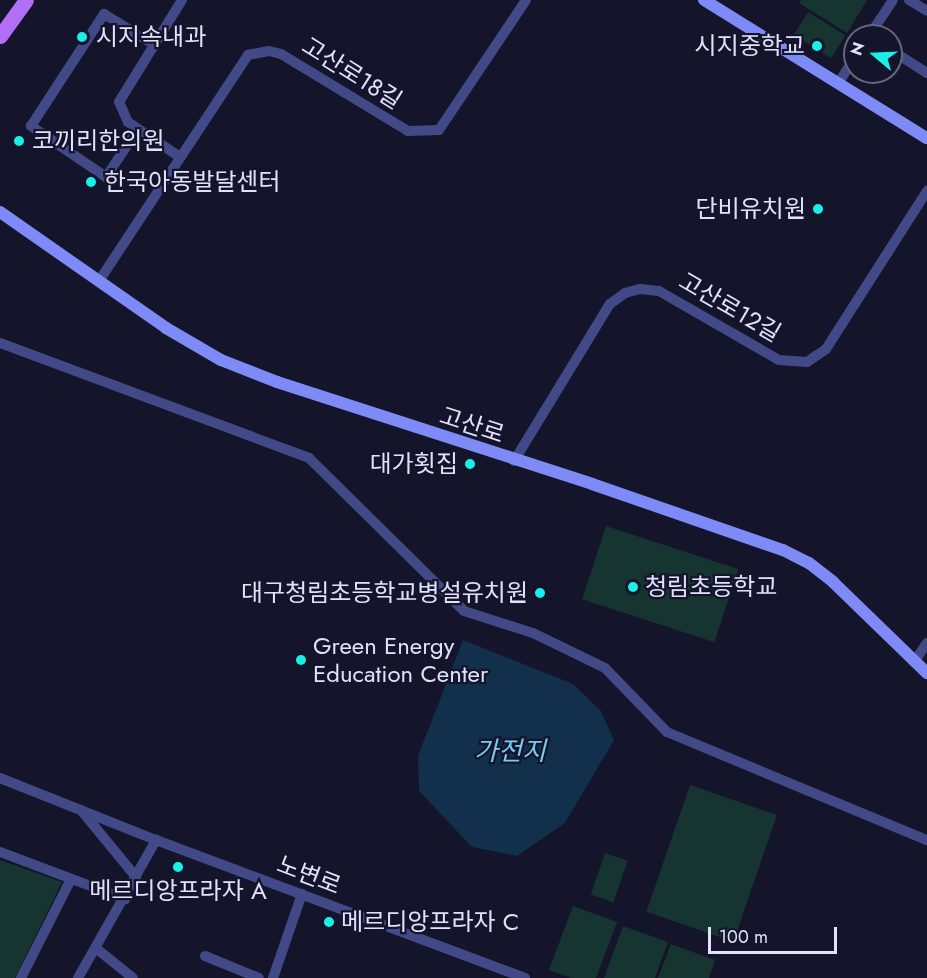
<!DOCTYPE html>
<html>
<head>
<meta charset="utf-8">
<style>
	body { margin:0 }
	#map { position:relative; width:927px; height:978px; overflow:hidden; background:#14142b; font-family:Jost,"Noto Sans KR",sans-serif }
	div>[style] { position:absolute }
	.green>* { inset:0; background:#173530; transform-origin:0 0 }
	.water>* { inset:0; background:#122f4b }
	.street>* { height:10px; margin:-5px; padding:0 5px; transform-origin:5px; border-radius:5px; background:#424987 }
	.secondary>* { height:12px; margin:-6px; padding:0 6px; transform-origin:6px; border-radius:6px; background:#7e8bf6 }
	.primary>* { height:15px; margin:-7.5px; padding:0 7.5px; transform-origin:7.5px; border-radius:7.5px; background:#b16ff5 }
	.dots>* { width:16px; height:16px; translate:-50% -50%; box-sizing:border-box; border:3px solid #14142b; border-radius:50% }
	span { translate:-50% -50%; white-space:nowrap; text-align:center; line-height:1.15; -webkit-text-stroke:4.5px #14142b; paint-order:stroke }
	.poi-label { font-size:24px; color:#e0e1fd }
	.left { translate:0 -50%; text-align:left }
	.right { translate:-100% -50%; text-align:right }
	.street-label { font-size:24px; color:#e0e1fd }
	.water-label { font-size:26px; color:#76cbf5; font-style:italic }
	.north { position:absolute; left:843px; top:24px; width:60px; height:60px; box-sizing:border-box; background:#14142b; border:2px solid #66667f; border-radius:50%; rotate:289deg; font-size:16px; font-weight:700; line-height:24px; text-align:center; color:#e0e1fd }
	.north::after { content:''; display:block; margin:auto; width:21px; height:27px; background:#1aefe8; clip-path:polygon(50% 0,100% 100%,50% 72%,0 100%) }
	.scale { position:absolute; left:708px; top:927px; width:129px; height:27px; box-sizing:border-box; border:3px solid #e0e1fd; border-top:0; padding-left:8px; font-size:18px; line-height:21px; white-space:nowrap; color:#e0e1fd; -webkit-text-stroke:4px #14142b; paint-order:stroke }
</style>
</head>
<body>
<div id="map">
	<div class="green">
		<i style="clip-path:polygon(801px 0,867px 0,847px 33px,799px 3px)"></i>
		<i style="left:808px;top:12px;width:44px;height:27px;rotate:32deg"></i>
		<i style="left:606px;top:526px;width:139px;height:77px;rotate:18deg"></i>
		<i style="left:690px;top:785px;width:92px;height:134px;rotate:19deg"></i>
		<i style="left:605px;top:853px;width:24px;height:44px;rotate:19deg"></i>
		<i style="clip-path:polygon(0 860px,62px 882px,15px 978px,0 978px)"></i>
		<i style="clip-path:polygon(573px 906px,617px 922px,596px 978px,571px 978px,549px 970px)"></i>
		<i style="clip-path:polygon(623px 926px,668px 942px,655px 978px,604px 978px)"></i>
		<i style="clip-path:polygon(671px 944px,715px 960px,709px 978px,658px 978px)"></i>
	</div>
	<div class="water">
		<i style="clip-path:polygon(463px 640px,573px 684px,601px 711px,614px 740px,565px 823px,517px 856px,472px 847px,419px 791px,418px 756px)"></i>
	</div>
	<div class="street">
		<i style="left:909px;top:0;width:21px;rotate:31deg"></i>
		<i style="left:869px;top:36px;width:43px;rotate:-56.3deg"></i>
		<i style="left:891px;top:50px;width:43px;rotate:32.6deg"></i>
		<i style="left:839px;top:82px;width:30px;rotate:-57deg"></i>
		<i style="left:138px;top:129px;width:58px;rotate:123.7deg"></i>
		<i style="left:106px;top:177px;width:91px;rotate:-145.8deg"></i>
		<i style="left:31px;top:126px;width:134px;rotate:-56.9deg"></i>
		<i style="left:104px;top:14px;width:57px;rotate:31.5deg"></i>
		<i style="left:180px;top:157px;width:63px;rotate:-146.1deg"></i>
		<i style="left:128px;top:122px;width:22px;rotate:-114deg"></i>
		<i style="left:119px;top:102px;width:120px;rotate:-58.3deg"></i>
		<i style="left:99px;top:281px;width:271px;rotate:-56.6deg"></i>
		<i style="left:248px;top:55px;width:21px;rotate:-11deg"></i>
		<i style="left:269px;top:51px;width:12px;rotate:14deg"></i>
		<i style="left:281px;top:54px;width:149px;rotate:31.2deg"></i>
		<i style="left:408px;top:131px;width:31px;rotate:-2deg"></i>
		<i style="left:439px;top:130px;width:156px;rotate:-56.2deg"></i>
		<i style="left:0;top:343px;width:330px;rotate:20.4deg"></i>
		<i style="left:309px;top:458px;width:218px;rotate:44.6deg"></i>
		<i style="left:464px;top:611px;width:72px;rotate:17.7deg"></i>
		<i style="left:533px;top:633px;width:80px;rotate:25.9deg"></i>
		<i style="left:605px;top:668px;width:89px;rotate:45.9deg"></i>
		<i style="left:667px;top:732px;width:282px;rotate:22.6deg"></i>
		<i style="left:514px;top:461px;width:184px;rotate:-58.6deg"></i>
		<i style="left:610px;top:304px;width:19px;rotate:-36deg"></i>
		<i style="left:625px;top:293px;width:16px;rotate:-15deg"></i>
		<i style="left:640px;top:289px;width:19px;rotate:6deg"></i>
		<i style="left:659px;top:291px;width:138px;rotate:29.9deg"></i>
		<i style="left:779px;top:360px;width:28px;rotate:4deg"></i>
		<i style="left:807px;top:362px;width:23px;rotate:-34deg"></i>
		<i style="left:826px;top:349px;width:188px;rotate:-57.4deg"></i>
		<i style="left:914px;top:662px;width:23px;rotate:-56deg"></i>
		<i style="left:0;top:778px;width:168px;rotate:21.7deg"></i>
		<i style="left:156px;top:840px;width:394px;rotate:20.5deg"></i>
		<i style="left:81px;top:810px;width:87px;rotate:50.6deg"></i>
		<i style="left:0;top:852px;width:134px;rotate:20.6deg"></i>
		<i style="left:97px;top:949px;width:46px;rotate:38.9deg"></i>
		<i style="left:205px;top:956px;width:58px;rotate:22.2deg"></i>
		<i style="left:21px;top:978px;width:111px;rotate:-63.2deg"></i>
		<i style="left:78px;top:978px;width:159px;rotate:-60.5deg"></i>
		<i style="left:273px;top:978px;width:89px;rotate:-71deg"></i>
	</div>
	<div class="secondary">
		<i style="left:704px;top:0;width:262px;rotate:31.8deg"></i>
		<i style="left:0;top:212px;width:203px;rotate:34.9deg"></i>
		<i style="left:166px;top:328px;width:64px;rotate:30.2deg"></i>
		<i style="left:221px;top:360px;width:60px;rotate:21.4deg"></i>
		<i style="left:277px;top:382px;width:331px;rotate:17.9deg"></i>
		<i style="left:592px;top:484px;width:202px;rotate:19.1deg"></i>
		<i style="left:783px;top:550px;width:29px;rotate:27deg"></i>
		<i style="left:809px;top:563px;width:31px;rotate:38deg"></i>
		<i style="left:833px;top:582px;width:131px;rotate:44.1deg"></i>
	</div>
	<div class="primary">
		<i style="left:0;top:36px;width:44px;rotate:-54.2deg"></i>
	</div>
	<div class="dots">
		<i style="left:82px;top:37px;background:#1aefe8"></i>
		<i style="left:817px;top:46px;background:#1aefe8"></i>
		<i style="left:19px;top:141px;background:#1aefe8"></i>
		<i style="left:91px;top:182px;background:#1aefe8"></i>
		<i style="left:818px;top:209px;background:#1aefe8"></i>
		<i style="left:470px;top:464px;background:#1aefe8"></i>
		<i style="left:633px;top:587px;background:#1aefe8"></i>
		<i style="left:540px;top:593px;background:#1aefe8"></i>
		<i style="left:301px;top:660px;background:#1aefe8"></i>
		<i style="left:178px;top:867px;background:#1aefe8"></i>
		<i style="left:329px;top:922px;background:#1aefe8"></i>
	</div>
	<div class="poi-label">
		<span class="left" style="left:96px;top:37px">시지속내과</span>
		<span class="right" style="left:805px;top:46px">시지중학교</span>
		<span class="left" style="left:32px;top:141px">코끼리한의원</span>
		<span class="left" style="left:104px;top:182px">한국아동발달센터</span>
		<span class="right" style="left:806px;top:209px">단비유치원</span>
		<span class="right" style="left:458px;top:464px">대가횟집</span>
		<span class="left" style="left:645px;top:587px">청림초등학교</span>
		<span class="right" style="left:528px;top:593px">대구청림초등학교병설유치원</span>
		<span class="left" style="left:313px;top:660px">Green Energy<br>Education Center</span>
		<span style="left:178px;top:891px">메르디앙프라자 A</span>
		<span class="left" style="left:341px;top:922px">메르디앙프라자 C</span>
	</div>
	<div class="street-label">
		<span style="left:352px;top:73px;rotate:32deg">고산로18길</span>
		<span style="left:730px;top:307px;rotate:30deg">고산로12길</span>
		<span style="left:472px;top:425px;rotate:18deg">고산로</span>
		<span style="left:309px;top:875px;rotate:21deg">노변로</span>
	</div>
	<div class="water-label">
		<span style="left:510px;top:752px">가전지</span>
	</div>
	<div class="north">N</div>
	<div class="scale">100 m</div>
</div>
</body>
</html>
